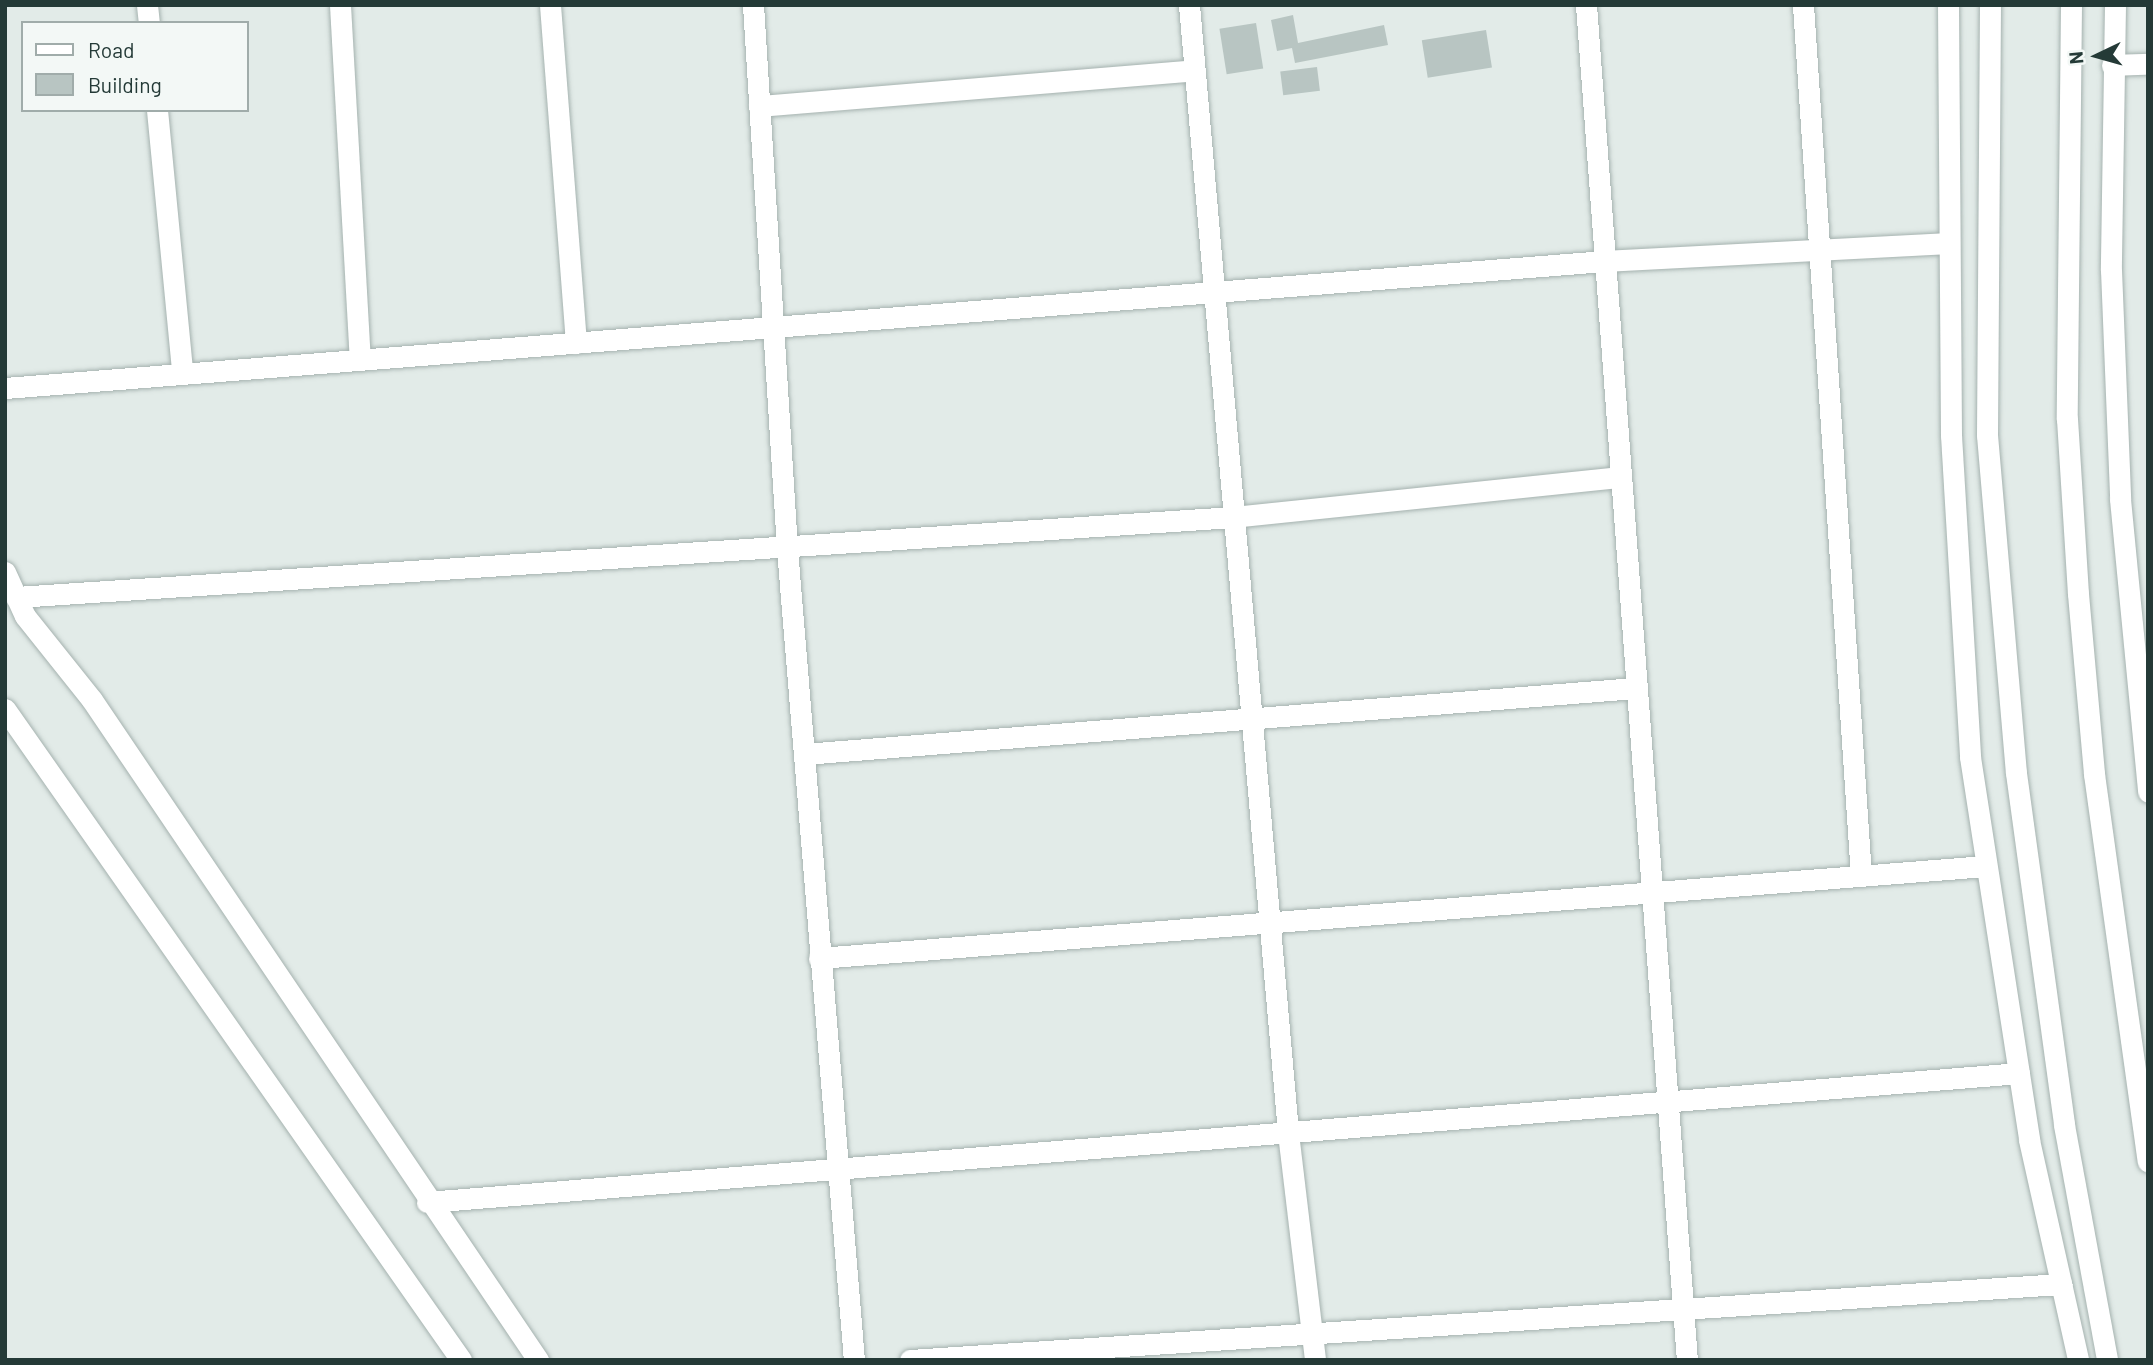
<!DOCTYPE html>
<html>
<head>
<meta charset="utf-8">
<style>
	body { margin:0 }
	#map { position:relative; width:2153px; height:1365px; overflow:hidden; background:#e2ebe8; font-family:Barlow,sans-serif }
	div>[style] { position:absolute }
	.building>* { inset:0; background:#b8c5c2; transform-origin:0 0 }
	.roads { filter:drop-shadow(0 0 2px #a5b2af) drop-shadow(0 0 2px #a5b2af) }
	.street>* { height:21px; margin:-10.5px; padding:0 10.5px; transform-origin:10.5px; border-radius:10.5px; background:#fff }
	.secondary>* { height:21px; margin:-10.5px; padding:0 10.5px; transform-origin:10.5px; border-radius:10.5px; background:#fff }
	span { translate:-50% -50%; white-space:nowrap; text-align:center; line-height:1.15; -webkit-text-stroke:5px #f3f8f6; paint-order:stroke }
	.frame { position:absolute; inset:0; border:7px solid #243a37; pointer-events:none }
	.legend { position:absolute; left:21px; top:21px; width:228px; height:91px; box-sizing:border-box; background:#f3f8f6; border:2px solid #a0acaa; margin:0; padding:9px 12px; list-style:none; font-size:21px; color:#243a37 }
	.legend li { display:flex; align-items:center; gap:14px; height:35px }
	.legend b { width:35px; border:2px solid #a0acaa }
	.north { position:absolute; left:2062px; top:21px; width:70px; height:70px; -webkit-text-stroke:5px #f3f8f6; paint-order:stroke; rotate:265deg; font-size:19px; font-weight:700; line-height:28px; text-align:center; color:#243a37 }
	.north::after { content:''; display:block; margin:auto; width:24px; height:32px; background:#243a37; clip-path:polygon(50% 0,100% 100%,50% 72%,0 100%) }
</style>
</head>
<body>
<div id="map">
	<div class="building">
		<i style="clip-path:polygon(1293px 15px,1298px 43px,1384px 25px,1388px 45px,1295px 63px,1292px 48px,1277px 51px,1271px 20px)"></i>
		<i style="left:1256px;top:23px;width:46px;height:37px;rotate:81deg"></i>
		<i style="left:1486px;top:30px;width:38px;height:65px;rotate:81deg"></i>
		<i style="left:1317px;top:67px;width:24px;height:37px;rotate:83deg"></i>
	</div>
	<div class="roads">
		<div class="street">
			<i style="left:147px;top:5px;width:18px;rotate:84deg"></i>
			<i style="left:340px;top:5px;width:355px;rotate:86.8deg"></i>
			<i style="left:550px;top:5px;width:339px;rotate:85.6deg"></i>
			<i style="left:753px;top:5px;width:545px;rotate:86.42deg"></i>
			<i style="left:787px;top:549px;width:814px;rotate:85.28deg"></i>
			<i style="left:1189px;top:5px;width:1132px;rotate:84.98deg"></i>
			<i style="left:1288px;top:1133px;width:229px;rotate:83.2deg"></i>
			<i style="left:1586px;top:5px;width:1359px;rotate:85.74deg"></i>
			<i style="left:1803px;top:5px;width:872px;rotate:86.19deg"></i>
			<i style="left:1948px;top:5px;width:430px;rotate:89.6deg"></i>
			<i style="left:1951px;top:435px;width:323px;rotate:86.6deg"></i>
			<i style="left:1970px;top:757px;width:388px;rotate:81.2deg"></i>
			<i style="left:2029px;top:1140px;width:225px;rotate:77.4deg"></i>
			<i style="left:2115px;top:5px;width:265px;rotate:90.9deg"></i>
			<i style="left:2111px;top:270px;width:229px;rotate:87.7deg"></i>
			<i style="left:2120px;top:499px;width:294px;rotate:84.5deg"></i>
			<i style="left:2112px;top:65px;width:36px;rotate:-2deg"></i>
			<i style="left:759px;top:106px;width:436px;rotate:-4.7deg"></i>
			<i style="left:157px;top:110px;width:263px;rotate:84.5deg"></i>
			<i style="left:5px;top:388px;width:1604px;rotate:-4.54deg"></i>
			<i style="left:1604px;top:261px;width:345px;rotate:-3deg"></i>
			<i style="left:16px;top:597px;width:1219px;rotate:-3.76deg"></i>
			<i style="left:1232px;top:517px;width:390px;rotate:-5.9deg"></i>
			<i style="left:804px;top:754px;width:834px;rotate:-4.54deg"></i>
			<i style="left:819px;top:958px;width:1171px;rotate:-4.51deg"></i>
			<i style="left:427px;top:1202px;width:1597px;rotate:-4.63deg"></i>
			<i style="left:910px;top:1360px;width:1154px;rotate:-3.78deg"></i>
		</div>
		<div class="secondary">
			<i style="left:1990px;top:5px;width:430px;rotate:90.4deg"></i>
			<i style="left:1987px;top:435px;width:339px;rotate:85.1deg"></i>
			<i style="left:2016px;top:773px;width:355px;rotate:82.2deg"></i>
			<i style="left:2064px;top:1125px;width:239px;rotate:79.6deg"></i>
			<i style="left:2071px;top:5px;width:414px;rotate:90.6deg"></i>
			<i style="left:2067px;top:419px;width:175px;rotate:86.4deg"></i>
			<i style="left:2078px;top:594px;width:181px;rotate:84.9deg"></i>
			<i style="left:2094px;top:774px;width:391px;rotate:82.1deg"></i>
			<i style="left:5px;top:572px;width:48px;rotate:65.6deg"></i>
			<i style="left:25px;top:616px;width:107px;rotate:51.4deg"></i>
			<i style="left:92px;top:700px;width:797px;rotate:55.95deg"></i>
			<i style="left:5px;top:709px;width:795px;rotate:54.99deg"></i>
		</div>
	</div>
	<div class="frame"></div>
	<ul class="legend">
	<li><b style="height:9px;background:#fff"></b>Road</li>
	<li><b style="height:19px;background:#b8c5c2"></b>Building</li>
	</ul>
	<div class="north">N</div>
</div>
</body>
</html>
